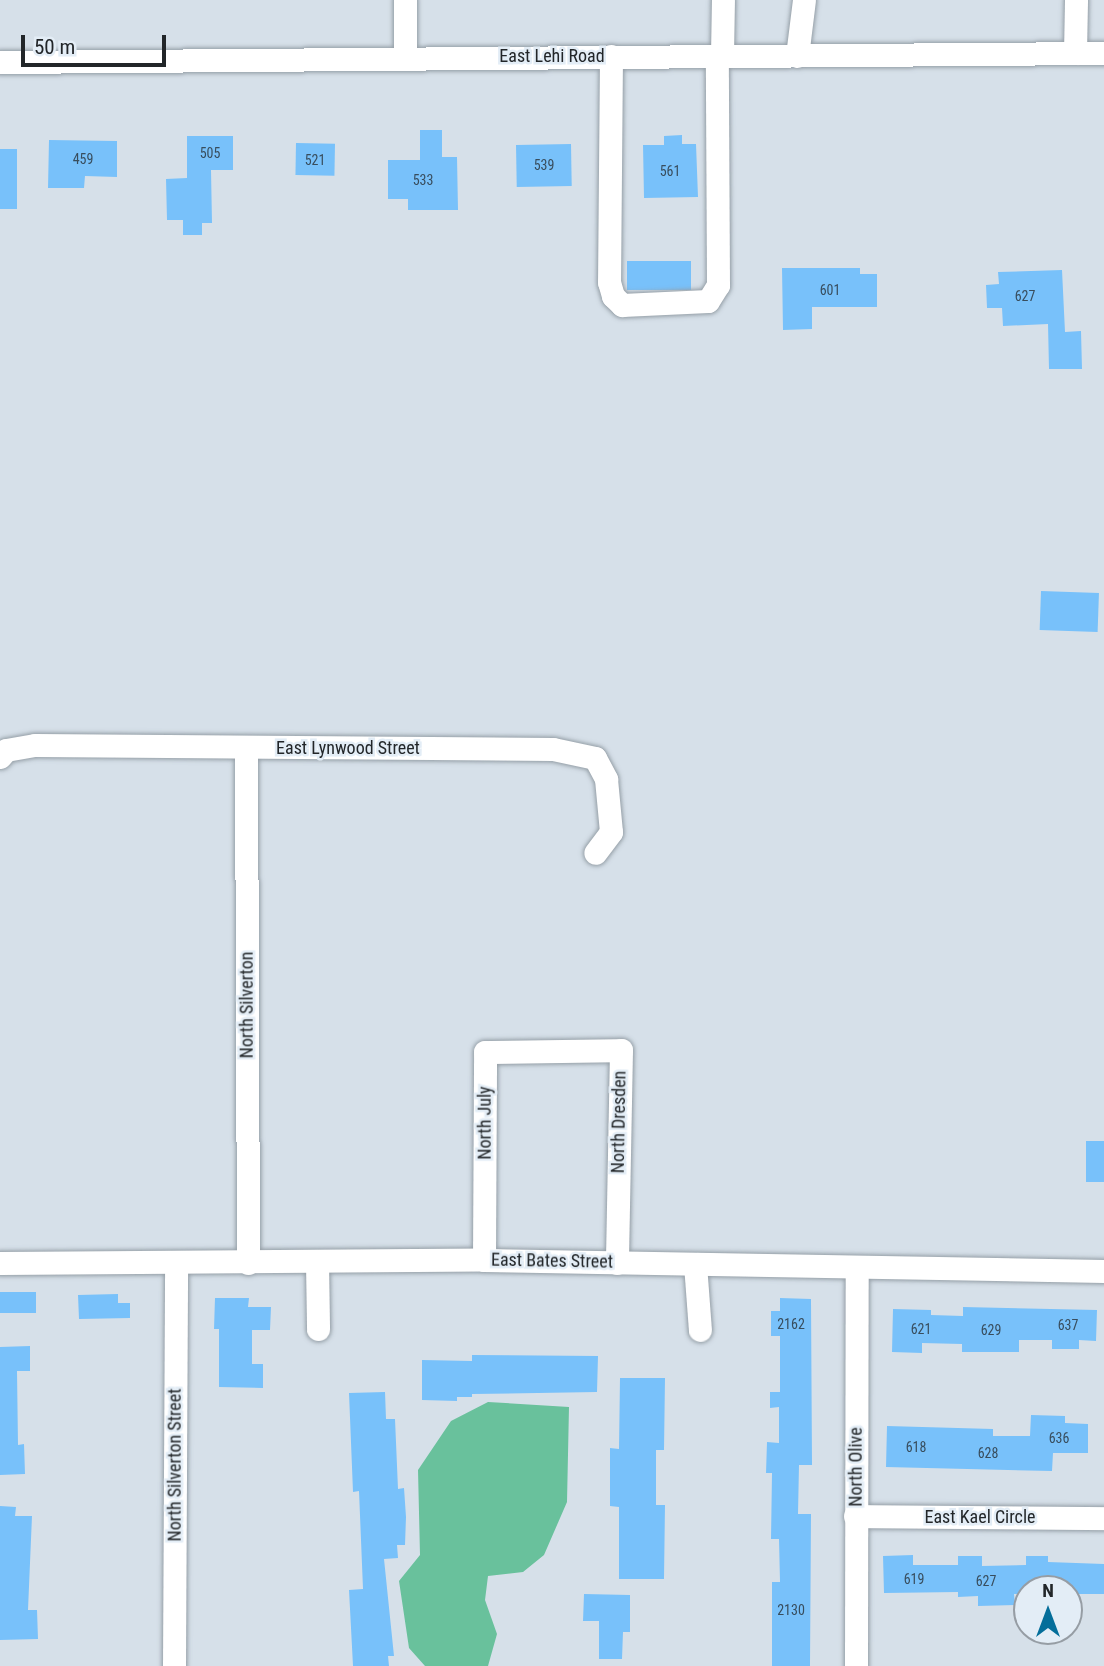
<!DOCTYPE html>
<html>
<head>
<meta charset="utf-8">
<style>
	body { margin:0 }
	#map { position:relative; width:1104px; height:1666px; overflow:hidden; background:#d6e0e9; font-family:"Roboto Condensed",sans-serif }
	div>[style] { position:absolute }
	.green>* { inset:0; background:#69c19c }
	.building>* { inset:0; background:#78c1fa; transform-origin:0 0 }
	.roads { filter:drop-shadow(0 0 2px #959fa7) drop-shadow(0 0 2px #959fa7) }
	.minor>* { height:23px; margin:-11.5px; padding:0 11.5px; transform-origin:11.5px; border-radius:11.5px; background:#fff }
	span { translate:-50% -50%; white-space:nowrap; text-align:center; line-height:1.15; -webkit-text-stroke:5px #e3edf6; paint-order:stroke }
	.number-label { font-size:14px; color:#384d5d }
	.number-label span { -webkit-text-stroke-width:0 }
	.street-label { font-size:18px; color:#222629 }
	.north { position:absolute; left:1013px; top:1575px; width:70px; height:70px; box-sizing:border-box; background:#e3edf6; border:2px solid #969da4; border-radius:50%; rotate:0deg; font-size:19px; font-weight:700; line-height:28px; text-align:center; color:#222629 }
	.north::after { content:''; display:block; margin:auto; width:24px; height:32px; background:#046e9a; clip-path:polygon(50% 0,100% 100%,50% 72%,0 100%) }
	.scale { position:absolute; left:21px; top:35px; width:145px; height:32px; box-sizing:border-box; border:4px solid #222629; border-top:0; padding-left:9px; font-size:21px; line-height:24px; white-space:nowrap; color:#222629; -webkit-text-stroke:5px #e3edf6; paint-order:stroke }
</style>
</head>
<body>
<div id="map">
	<div class="green">
		<i style="clip-path:polygon(488px 1402px,569px 1407px,567px 1502px,544px 1555px,523px 1572px,488px 1576px,485px 1600px,497px 1634px,488px 1666px,425px 1666px,409px 1648px,399px 1581px,420px 1555px,418px 1470px,451px 1421px)"></i>
	</div>
	<div class="building">
		<i style="clip-path:polygon(420px 130px,442px 130px,442px 157px,457px 157px,458px 210px,408px 210px,408px 199px,388px 199px,388px 160px,420px 160px)"></i>
		<i style="clip-path:polygon(682px 135px,682px 144px,696px 144px,698px 197px,644px 198px,643px 145px,664px 145px,664px 136px)"></i>
		<i style="clip-path:polygon(187px 136px,233px 136px,233px 170px,211px 170px,212px 223px,202px 223px,202px 235px,183px 235px,183px 220px,167px 220px,166px 179px,187px 178px)"></i>
		<i style="clip-path:polygon(49px 140px,117px 141px,117px 177px,85px 176px,84px 188px,48px 188px)"></i>
		<i style="left:296px;top:143px;width:39px;height:32px;rotate:1deg"></i>
		<i style="left:571px;top:144px;width:42px;height:55px;rotate:89deg"></i>
		<i style="left:0;top:149px;width:17px;height:60px"></i>
		<i style="left:627px;top:261px;width:64px;height:29px"></i>
		<i style="clip-path:polygon(782px 268px,860px 268px,860px 274px,877px 274px,877px 307px,812px 307px,812px 329px,783px 330px)"></i>
		<i style="clip-path:polygon(1062px 270px,1065px 332px,1081px 331px,1082px 369px,1049px 369px,1048px 324px,1003px 326px,1002px 308px,987px 308px,986px 285px,999px 284px,998px 272px)"></i>
		<i style="left:1041px;top:591px;width:58px;height:39px;rotate:2deg"></i>
		<i style="left:1086px;top:1141px;width:18px;height:41px"></i>
		<i style="left:0;top:1292px;width:36px;height:21px"></i>
		<i style="clip-path:polygon(118px 1294px,118px 1303px,130px 1303px,130px 1318px,79px 1319px,78px 1295px)"></i>
		<i style="clip-path:polygon(215px 1298px,249px 1298px,248px 1307px,271px 1307px,270px 1330px,252px 1330px,252px 1364px,263px 1364px,263px 1388px,219px 1387px,219px 1329px,214px 1329px)"></i>
		<i style="clip-path:polygon(780px 1298px,811px 1299px,812px 1465px,799px 1465px,798px 1514px,811px 1514px,810px 1666px,772px 1666px,772px 1582px,780px 1582px,779px 1539px,771px 1539px,772px 1473px,766px 1473px,767px 1442px,779px 1443px,779px 1407px,770px 1408px,770px 1392px,780px 1392px,780px 1336px,771px 1336px,771px 1311px,780px 1311px)"></i>
		<i style="clip-path:polygon(963px 1307px,1097px 1310px,1096px 1341px,1079px 1340px,1079px 1349px,1052px 1349px,1052px 1340px,1019px 1340px,1019px 1352px,962px 1352px,962px 1344px,922px 1343px,922px 1353px,892px 1352px,893px 1309px,931px 1310px,931px 1315px,963px 1316px)"></i>
		<i style="clip-path:polygon(30px 1346px,30px 1371px,17px 1371px,18px 1445px,24px 1444px,25px 1474px,0 1475px,0 1347px)"></i>
		<i style="clip-path:polygon(472px 1355px,598px 1356px,597px 1392px,472px 1394px,472px 1397px,457px 1397px,457px 1401px,422px 1400px,422px 1360px,472px 1361px)"></i>
		<i style="clip-path:polygon(620px 1378px,665px 1378px,664px 1450px,656px 1450px,656px 1505px,665px 1505px,664px 1579px,619px 1579px,619px 1507px,610px 1506px,610px 1448px,619px 1449px)"></i>
		<i style="clip-path:polygon(385px 1392px,386px 1419px,395px 1419px,398px 1489px,404px 1488px,406px 1517px,405px 1545px,397px 1545px,398px 1558px,384px 1559px,394px 1656px,388px 1656px,389px 1666px,353px 1666px,349px 1590px,363px 1589px,359px 1491px,353px 1492px,349px 1393px)"></i>
		<i style="clip-path:polygon(1031px 1415px,1065px 1416px,1065px 1423px,1088px 1424px,1088px 1453px,1053px 1453px,1052px 1471px,886px 1467px,887px 1426px,993px 1429px,993px 1436px,1030px 1436px)"></i>
		<i style="clip-path:polygon(0 1506px,16px 1507px,15px 1516px,32px 1516px,28px 1610px,37px 1610px,38px 1639px,0 1640px)"></i>
		<i style="clip-path:polygon(913px 1555px,913px 1565px,958px 1565px,958px 1556px,982px 1556px,982px 1566px,1026px 1565px,1026px 1556px,1048px 1556px,1048px 1562px,1104px 1564px,1104px 1594px,1069px 1594px,1069px 1589px,1027px 1589px,1027px 1594px,1014px 1594px,1015px 1605px,978px 1606px,978px 1596px,958px 1597px,958px 1592px,884px 1593px,883px 1556px)"></i>
		<i style="clip-path:polygon(584px 1594px,630px 1595px,630px 1632px,623px 1632px,622px 1659px,599px 1659px,599px 1621px,583px 1621px)"></i>
	</div>
	<div class="roads">
		<div class="minor">
			<i style="left:405px;top:0;width:57px;rotate:90deg"></i>
			<i style="left:1075px;top:53px;width:53px;rotate:-88.9deg"></i>
			<i style="left:722px;top:55px;width:55px;rotate:-89deg"></i>
			<i style="left:611px;top:56px;width:226px;rotate:90.5deg"></i>
			<i style="left:609px;top:282px;width:15px;rotate:74deg"></i>
			<i style="left:613px;top:296px;width:13px;rotate:45deg"></i>
			<i style="left:622px;top:305px;width:86px;rotate:-2.7deg"></i>
			<i style="left:708px;top:301px;width:19px;rotate:-58deg"></i>
			<i style="left:718px;top:285px;width:229px;rotate:-90.3deg"></i>
			<i style="left:797px;top:56px;width:56px;rotate:-82.9deg"></i>
			<i style="left:0;top:62px;width:1104px;rotate:-0.47deg"></i>
			<i style="left:246px;top:747px;width:516px;rotate:89.78deg"></i>
			<i style="left:0;top:757px;width:9px;rotate:-49deg"></i>
			<i style="left:6px;top:750px;width:29px;rotate:-10deg"></i>
			<i style="left:35px;top:745px;width:518px;rotate:0.44deg"></i>
			<i style="left:553px;top:749px;width:43px;rotate:12.1deg"></i>
			<i style="left:595px;top:758px;width:24px;rotate:62deg"></i>
			<i style="left:606px;top:779px;width:53px;rotate:84.6deg"></i>
			<i style="left:611px;top:832px;width:26px;rotate:127deg"></i>
			<i style="left:484px;top:1260px;width:208px;rotate:-89.7deg"></i>
			<i style="left:485px;top:1052px;width:136px;rotate:-0.8deg"></i>
			<i style="left:621px;top:1050px;width:213px;rotate:91.1deg"></i>
			<i style="left:317px;top:1262px;width:67px;rotate:89.1deg"></i>
			<i style="left:0;top:1263px;width:484px;rotate:-0.4deg"></i>
			<i style="left:484px;top:1260px;width:620px;rotate:1.02deg"></i>
			<i style="left:695px;top:1264px;width:66px;rotate:85.7deg"></i>
			<i style="left:855px;top:1516px;width:249px;rotate:0.5deg"></i>
			<i style="left:174px;top:1666px;width:403px;rotate:-89.7deg"></i>
			<i style="left:856px;top:1666px;width:399px;rotate:-89.9deg"></i>
		</div>
	</div>
	<div class="number-label">
		<span style="left:210px;top:153px">505</span>
		<span style="left:83px;top:159px">459</span>
		<span style="left:315px;top:160px">521</span>
		<span style="left:544px;top:165px">539</span>
		<span style="left:670px;top:171px">561</span>
		<span style="left:423px;top:180px">533</span>
		<span style="left:830px;top:290px">601</span>
		<span style="left:1025px;top:296px">627</span>
		<span style="left:791px;top:1324px">2162</span>
		<span style="left:1068px;top:1325px">637</span>
		<span style="left:921px;top:1329px">621</span>
		<span style="left:991px;top:1330px">629</span>
		<span style="left:1059px;top:1438px">636</span>
		<span style="left:916px;top:1447px">618</span>
		<span style="left:988px;top:1453px">628</span>
		<span style="left:914px;top:1579px">619</span>
		<span style="left:986px;top:1581px">627</span>
		<span style="left:791px;top:1610px">2130</span>
	</div>
	<div class="street-label">
		<span style="left:552px;top:56px">East Lehi Road</span>
		<span style="left:348px;top:748px">East Lynwood Street</span>
		<span style="left:247px;top:1005px;rotate:-90deg">North Silverton</span>
		<span style="left:619px;top:1122px;rotate:-89deg">North Dresden</span>
		<span style="left:485px;top:1123px;rotate:-90deg">North July</span>
		<span style="left:552px;top:1261px;rotate:1deg">East Bates Street</span>
		<span style="left:175px;top:1465px;rotate:-90deg">North Silverton Street</span>
		<span style="left:856px;top:1467px;rotate:-90deg">North Olive</span>
		<span style="left:980px;top:1517px">East Kael Circle</span>
	</div>
	<div class="north">N</div>
	<div class="scale">50 m</div>
</div>
</body>
</html>
